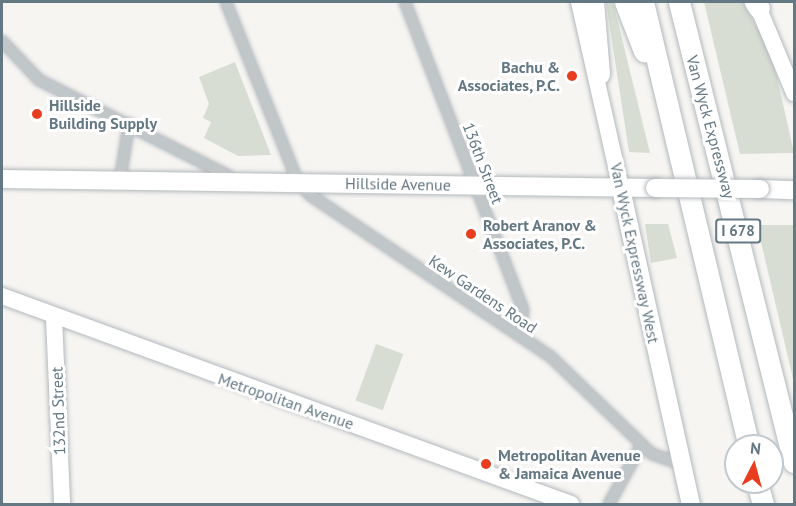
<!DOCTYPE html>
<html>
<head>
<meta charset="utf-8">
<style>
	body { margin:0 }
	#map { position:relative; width:796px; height:506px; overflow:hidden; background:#f6f5f2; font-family:"PT Sans",sans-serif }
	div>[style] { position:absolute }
	.green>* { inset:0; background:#d7ddd3; transform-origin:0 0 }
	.roads { filter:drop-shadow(0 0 2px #b3b9bd) drop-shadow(0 0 2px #b3b9bd) }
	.minor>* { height:10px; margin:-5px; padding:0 5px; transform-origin:5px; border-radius:5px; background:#c1c6c8 }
	.secondary>* { height:16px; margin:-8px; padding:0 8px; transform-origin:8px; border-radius:8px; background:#fff }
	.primary>* { height:18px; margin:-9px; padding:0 9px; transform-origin:9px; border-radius:9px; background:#fff }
	.motorway>* { height:21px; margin:-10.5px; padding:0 10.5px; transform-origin:10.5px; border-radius:10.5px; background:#fff }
	.bridges { filter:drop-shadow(0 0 2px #b4b9bc) drop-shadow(0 0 2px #b4b9bc) }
	.primary-bridge>* { height:18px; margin:-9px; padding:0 9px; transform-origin:9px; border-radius:9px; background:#fff }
	.dots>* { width:16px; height:16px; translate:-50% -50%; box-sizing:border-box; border:3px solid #fff; border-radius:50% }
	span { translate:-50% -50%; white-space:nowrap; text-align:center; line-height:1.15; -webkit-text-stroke:6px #fff; paint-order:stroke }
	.shield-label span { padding:2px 4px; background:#fff; border:2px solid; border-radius:4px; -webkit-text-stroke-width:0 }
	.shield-label { font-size:15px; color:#647884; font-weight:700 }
	.poi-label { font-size:16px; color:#647884; font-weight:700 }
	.right { translate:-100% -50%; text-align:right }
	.left { translate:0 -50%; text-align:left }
	.street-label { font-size:16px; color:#647884 }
	.frame { position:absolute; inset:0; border:3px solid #647884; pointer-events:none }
	.north { position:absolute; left:724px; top:434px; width:60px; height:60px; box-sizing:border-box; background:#fff; border:2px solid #c1c9ce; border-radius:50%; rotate:6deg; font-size:16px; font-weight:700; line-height:24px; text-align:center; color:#647884 }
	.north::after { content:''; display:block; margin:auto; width:21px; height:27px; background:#e83d1f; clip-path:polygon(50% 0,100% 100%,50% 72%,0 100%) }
</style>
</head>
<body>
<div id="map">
	<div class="green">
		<i style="clip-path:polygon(606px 2px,613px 2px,650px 153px,629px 152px)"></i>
		<i style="clip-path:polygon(704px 2px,743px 2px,772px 55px,794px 153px,740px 154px)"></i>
		<i style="clip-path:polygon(235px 62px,271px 155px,238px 156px,204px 138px,211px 122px,203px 118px,209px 104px,199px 77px)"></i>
		<i style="clip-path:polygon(645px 224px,668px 224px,677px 258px,651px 263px)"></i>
		<i style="clip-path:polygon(757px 225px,794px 225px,794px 383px)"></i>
		<i style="left:376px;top:344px;width:29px;height:60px;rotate:20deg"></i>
	</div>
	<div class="roads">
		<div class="minor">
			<i style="left:226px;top:2px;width:194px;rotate:68.2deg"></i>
			<i style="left:298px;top:182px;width:18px;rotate:47deg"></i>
			<i style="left:310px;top:195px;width:289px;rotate:33.9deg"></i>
			<i style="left:550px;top:356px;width:141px;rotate:43.9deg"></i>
			<i style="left:652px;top:454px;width:31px;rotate:19deg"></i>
			<i style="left:405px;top:2px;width:330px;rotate:69deg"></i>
			<i style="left:523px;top:310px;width:26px;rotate:97deg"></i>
			<i style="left:2px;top:41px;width:54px;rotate:46.5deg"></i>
			<i style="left:39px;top:80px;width:220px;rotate:26.8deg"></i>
			<i style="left:120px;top:180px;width:57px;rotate:-80.9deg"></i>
			<i style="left:609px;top:504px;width:68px;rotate:-61.2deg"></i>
		</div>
		<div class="secondary">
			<i style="left:579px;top:2px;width:192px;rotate:77.3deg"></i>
			<i style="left:756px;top:2px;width:99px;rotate:67.3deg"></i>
			<i style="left:2px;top:296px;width:606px;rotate:20.08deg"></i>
			<i style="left:54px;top:318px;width:186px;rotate:87.5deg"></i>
		</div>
		<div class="primary">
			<i style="left:2px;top:179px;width:653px;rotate:0.79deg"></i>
			<i style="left:621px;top:189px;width:323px;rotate:77.5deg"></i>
			<i style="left:760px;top:189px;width:34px;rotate:2deg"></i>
		</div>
		<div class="motorway">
			<i style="left:593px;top:2px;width:72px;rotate:85.2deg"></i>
			<i style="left:625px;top:2px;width:53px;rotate:68.8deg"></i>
			<i style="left:643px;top:2px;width:456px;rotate:76.6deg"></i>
			<i style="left:679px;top:2px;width:474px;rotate:76deg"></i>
			<i style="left:755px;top:2px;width:7px;rotate:56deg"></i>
			<i style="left:757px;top:482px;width:23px;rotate:75deg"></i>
		</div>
	</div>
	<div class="bridges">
		<div class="primary-bridge">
			<i style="left:655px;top:188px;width:105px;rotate:0.5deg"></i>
		</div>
	</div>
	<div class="dots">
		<i style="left:572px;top:76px;background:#e83d1f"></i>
		<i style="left:37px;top:114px;background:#e83d1f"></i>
		<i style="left:471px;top:234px;background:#e83d1f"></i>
		<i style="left:486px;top:464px;background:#e83d1f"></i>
	</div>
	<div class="shield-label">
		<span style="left:738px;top:231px">I 678</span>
	</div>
	<div class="poi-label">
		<span class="right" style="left:560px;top:76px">Bachu &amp;<br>Associates, P.C.</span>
		<span class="left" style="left:49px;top:114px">Hillside<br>Building Supply</span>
		<span class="left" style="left:483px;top:234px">Robert Aranov &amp;<br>Associates, P.C.</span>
		<span class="left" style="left:498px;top:464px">Metropolitan Avenue<br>&amp; Jamaica Avenue</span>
	</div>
	<div class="street-label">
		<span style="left:711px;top:127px;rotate:75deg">Van Wyck Expressway</span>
		<span style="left:483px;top:163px;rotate:69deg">136th Street</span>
		<span style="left:398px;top:184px;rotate:1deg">Hillside Avenue</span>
		<span style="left:635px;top:253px;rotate:78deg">Van Wyck Expressway West</span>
		<span style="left:483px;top:294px;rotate:34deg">Kew Gardens Road</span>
		<span style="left:286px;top:401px;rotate:19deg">Metropolitan Avenue</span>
		<span style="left:58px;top:411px;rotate:-92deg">132nd Street</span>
	</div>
	<div class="frame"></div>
	<div class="north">N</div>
</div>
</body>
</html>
